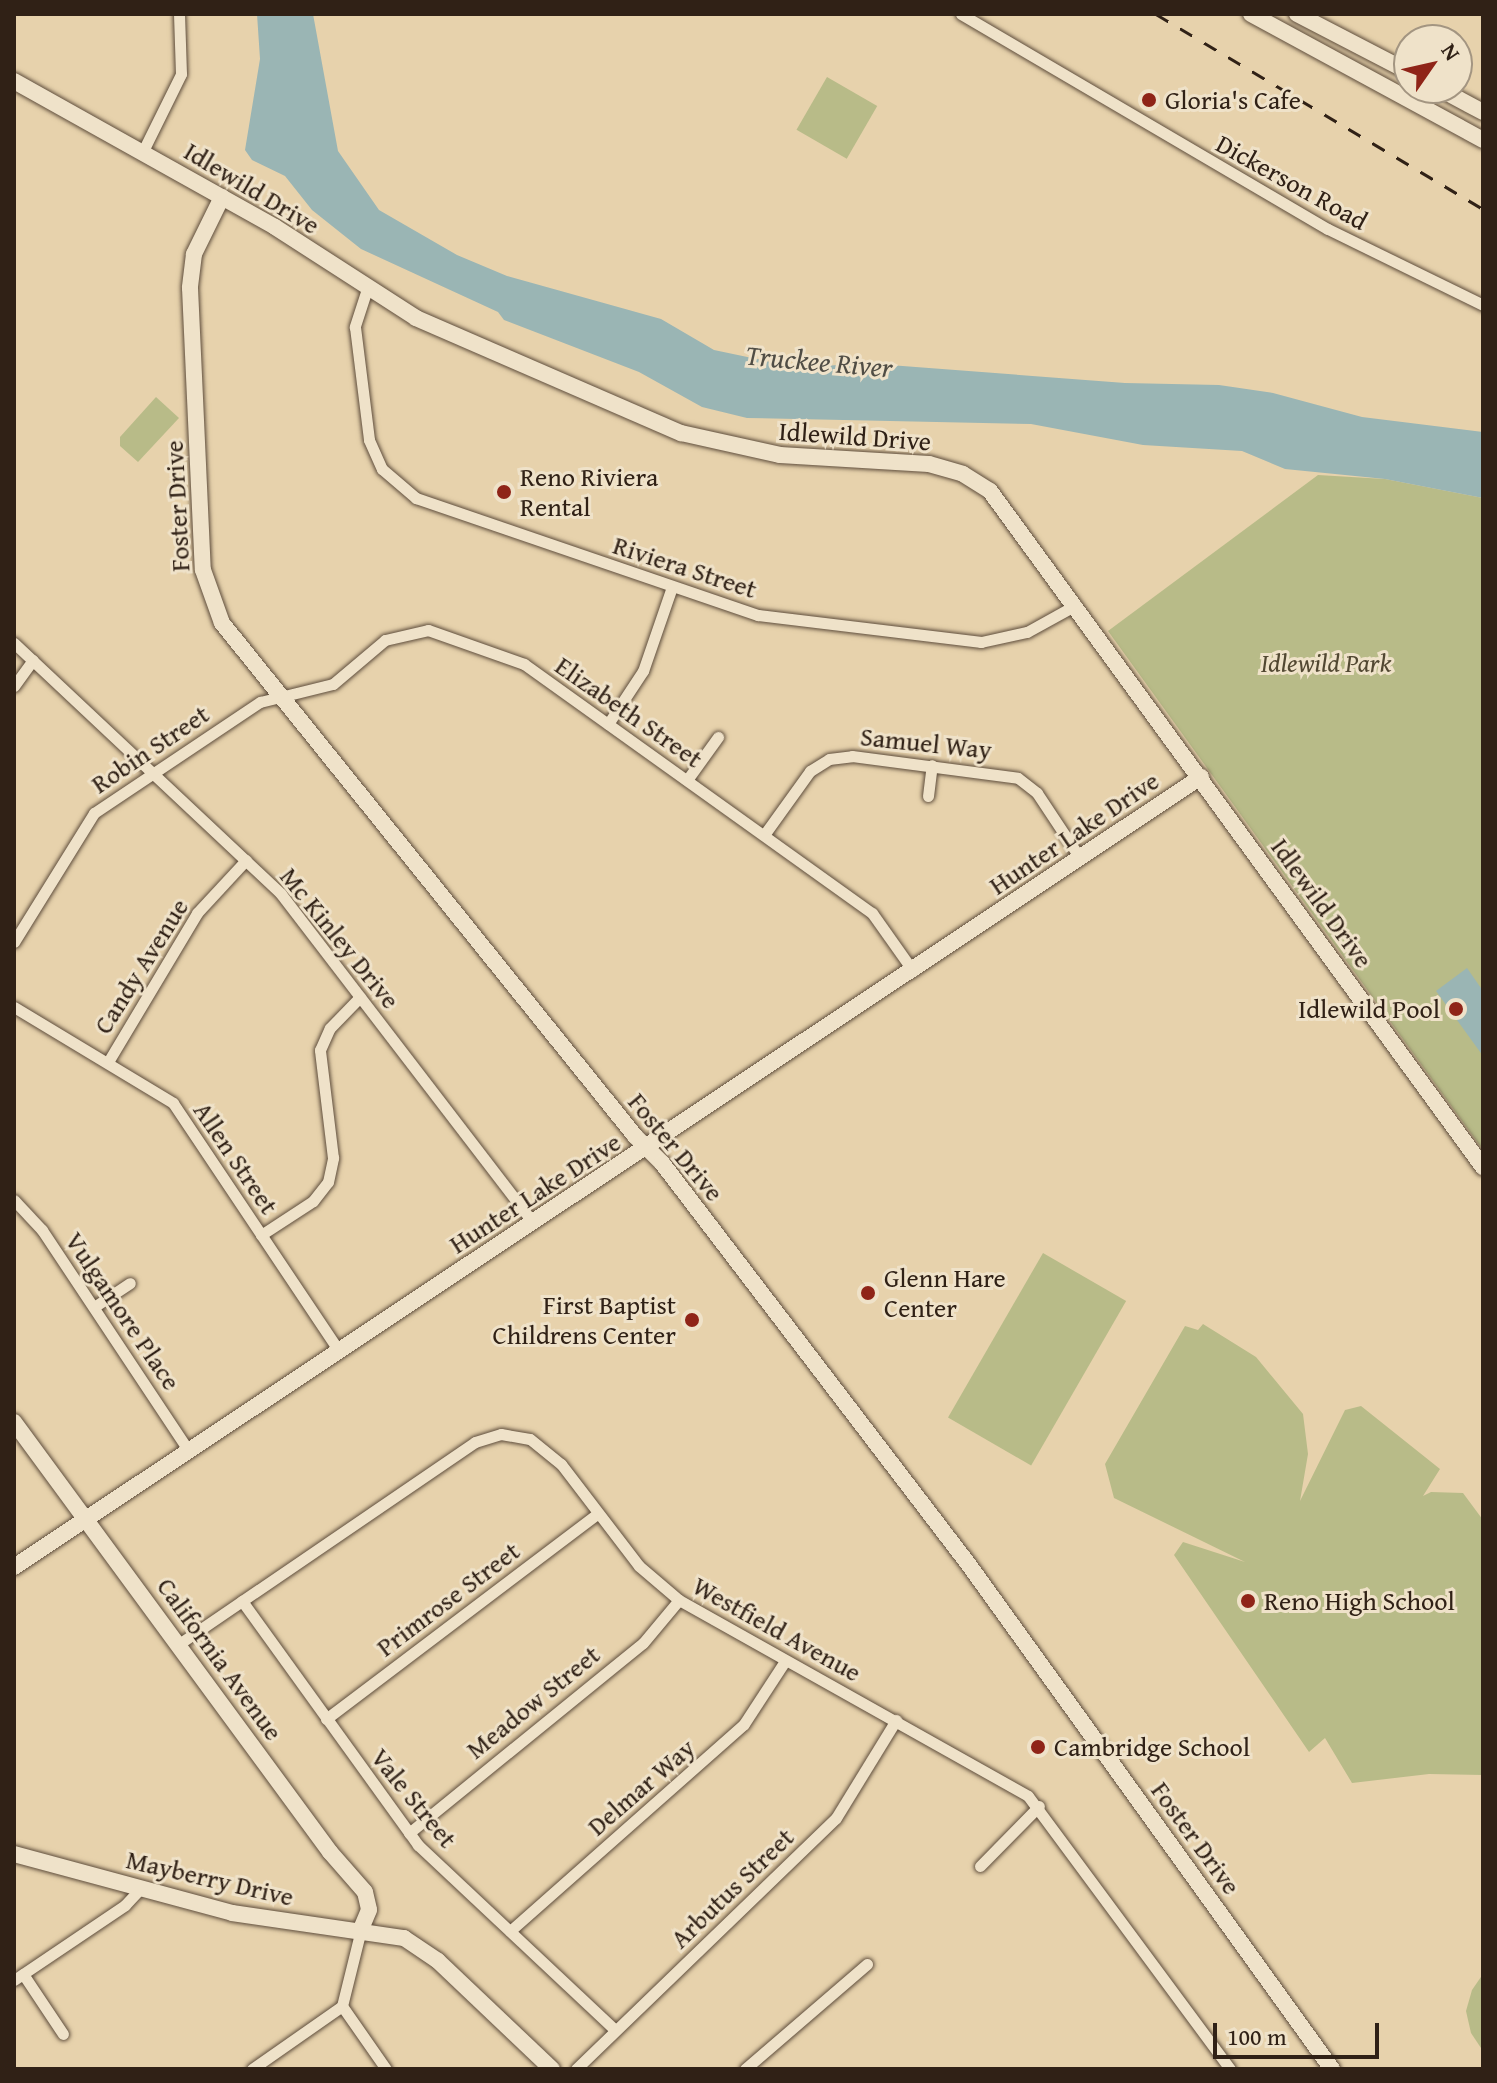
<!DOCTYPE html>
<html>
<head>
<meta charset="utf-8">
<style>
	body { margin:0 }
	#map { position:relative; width:1497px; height:2083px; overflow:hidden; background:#e7d2ac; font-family:"Gentium Book Plus",serif }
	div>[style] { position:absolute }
	.green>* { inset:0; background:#b8bb88; transform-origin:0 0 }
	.water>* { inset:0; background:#9ab5b4 }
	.roads { filter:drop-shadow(0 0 2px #5e4d3c) drop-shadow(0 0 2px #5e4d3c) }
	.street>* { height:11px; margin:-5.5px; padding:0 5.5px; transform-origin:5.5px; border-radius:5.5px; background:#efe2c9 }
	.secondary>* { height:16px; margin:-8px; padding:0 8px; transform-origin:8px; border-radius:8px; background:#efe2c9 }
	.rail>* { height:3px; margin-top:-1.5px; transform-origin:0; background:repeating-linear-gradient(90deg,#302116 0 14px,transparent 0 28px) }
	.dots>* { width:22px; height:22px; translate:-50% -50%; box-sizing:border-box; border:4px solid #efe2c9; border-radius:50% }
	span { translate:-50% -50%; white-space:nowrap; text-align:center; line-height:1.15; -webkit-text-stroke:6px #efe2c9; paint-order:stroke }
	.poi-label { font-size:26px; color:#302116 }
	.left { translate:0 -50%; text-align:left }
	.right { translate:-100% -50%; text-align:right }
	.street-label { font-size:26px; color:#302116 }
	.park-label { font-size:26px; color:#524832; font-style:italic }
	.water-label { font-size:28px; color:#504d45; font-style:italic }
	.frame { position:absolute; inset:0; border:16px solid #302116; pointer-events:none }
	.north { position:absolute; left:1393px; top:24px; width:80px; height:80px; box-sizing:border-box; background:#efe2c9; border:2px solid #a39581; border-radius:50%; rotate:56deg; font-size:22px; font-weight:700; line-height:32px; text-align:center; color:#302116 }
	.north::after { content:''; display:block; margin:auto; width:28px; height:36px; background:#8f2418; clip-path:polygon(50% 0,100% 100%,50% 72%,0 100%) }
	.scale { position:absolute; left:1213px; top:2023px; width:166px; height:36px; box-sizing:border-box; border:4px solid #302116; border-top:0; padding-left:10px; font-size:24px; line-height:28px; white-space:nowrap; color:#302116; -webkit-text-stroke:6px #efe2c9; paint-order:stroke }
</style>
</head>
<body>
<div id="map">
	<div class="green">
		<i style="left:827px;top:77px;width:58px;height:61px;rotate:30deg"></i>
		<i style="clip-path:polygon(156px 397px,179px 418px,138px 462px,120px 446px,120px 437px)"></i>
		<i style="clip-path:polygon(1318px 475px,1385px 479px,1483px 498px,1483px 1150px,1108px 631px)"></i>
		<i style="left:1043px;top:1253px;width:96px;height:190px;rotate:30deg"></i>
		<i style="clip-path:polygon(1203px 1324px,1256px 1357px,1303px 1414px,1308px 1454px,1300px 1501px,1345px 1410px,1361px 1406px,1440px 1469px,1423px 1496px,1431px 1492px,1463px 1493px,1483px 1520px,1483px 1775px,1429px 1774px,1352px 1783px,1325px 1738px,1309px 1752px,1174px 1555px,1183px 1542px,1245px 1562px,1114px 1498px,1105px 1464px,1185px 1326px,1198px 1330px)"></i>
		<i style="clip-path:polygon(1483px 1974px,1483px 2051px,1471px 2033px,1466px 2011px,1472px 1990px)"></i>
	</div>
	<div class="water">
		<i style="clip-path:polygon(257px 14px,313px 14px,338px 151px,379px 210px,457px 255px,507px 276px,661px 319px,714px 350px,799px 368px,863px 363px,1125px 383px,1219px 385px,1273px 393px,1362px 417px,1483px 432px,1483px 498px,1385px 479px,1285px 469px,1242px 451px,1143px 445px,1031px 424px,747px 418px,702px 407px,639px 372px,504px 320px,498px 312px,361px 249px,312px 210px,285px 176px,252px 160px,245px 150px,260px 59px)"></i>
		<i style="clip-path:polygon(1467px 968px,1483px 991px,1483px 1056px,1436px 991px)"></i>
	</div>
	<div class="roads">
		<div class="street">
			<i style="left:961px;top:14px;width:425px;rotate:30.4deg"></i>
			<i style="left:1328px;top:229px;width:173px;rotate:26.1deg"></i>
			<i style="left:143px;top:151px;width:86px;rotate:-63.7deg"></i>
			<i style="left:181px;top:74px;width:60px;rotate:-91.9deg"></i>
			<i style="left:367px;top:289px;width:40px;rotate:108deg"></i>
			<i style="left:355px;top:327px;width:114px;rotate:82.9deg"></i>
			<i style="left:369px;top:440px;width:32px;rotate:66deg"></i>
			<i style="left:382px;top:469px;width:45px;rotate:40.5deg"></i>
			<i style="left:416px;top:498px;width:361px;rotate:18.9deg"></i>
			<i style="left:758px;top:615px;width:225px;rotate:6.9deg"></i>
			<i style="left:981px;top:642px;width:47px;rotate:-12.3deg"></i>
			<i style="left:1027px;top:632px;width:56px;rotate:-28.9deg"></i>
			<i style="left:14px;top:643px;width:366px;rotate:43.2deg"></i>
			<i style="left:281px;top:894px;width:414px;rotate:52.5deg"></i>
			<i style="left:14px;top:686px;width:32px;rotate:-54deg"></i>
			<i style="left:608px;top:724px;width:64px;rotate:-56.6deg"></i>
			<i style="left:643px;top:671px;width:89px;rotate:-71deg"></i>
			<i style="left:687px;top:780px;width:53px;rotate:-54.2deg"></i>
			<i style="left:928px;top:796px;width:31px;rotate:-83deg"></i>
			<i style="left:764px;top:835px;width:79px;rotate:-54.3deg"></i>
			<i style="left:810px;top:771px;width:22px;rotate:-32deg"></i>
			<i style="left:829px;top:759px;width:23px;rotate:-7deg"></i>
			<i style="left:852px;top:756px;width:167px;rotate:7.5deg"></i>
			<i style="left:1018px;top:778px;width:24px;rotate:38deg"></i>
			<i style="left:1037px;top:793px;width:78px;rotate:56.5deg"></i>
			<i style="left:14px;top:942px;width:152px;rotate:-58.2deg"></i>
			<i style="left:94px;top:813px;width:200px;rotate:-33.8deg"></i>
			<i style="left:260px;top:702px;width:75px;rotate:-13.9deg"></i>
			<i style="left:333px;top:684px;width:68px;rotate:-40.2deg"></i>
			<i style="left:385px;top:640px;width:44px;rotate:-13.1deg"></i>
			<i style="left:428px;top:630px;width:102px;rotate:19.5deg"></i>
			<i style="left:524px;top:664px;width:428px;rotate:35.6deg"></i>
			<i style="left:872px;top:913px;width:71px;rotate:54.7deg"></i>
			<i style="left:14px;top:1007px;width:186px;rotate:31.1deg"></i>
			<i style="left:173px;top:1103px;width:298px;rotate:56.2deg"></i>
			<i style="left:108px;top:1062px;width:174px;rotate:-59.1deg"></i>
			<i style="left:197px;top:913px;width:72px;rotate:-47.2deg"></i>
			<i style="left:14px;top:1200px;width:41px;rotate:47deg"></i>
			<i style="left:42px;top:1230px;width:265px;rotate:56.4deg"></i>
			<i style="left:261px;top:1235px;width:62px;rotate:-33.2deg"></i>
			<i style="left:313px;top:1201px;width:24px;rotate:-52deg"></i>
			<i style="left:328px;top:1182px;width:25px;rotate:-78deg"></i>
			<i style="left:333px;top:1158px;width:109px;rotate:-96.9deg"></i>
			<i style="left:320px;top:1050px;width:24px;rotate:-66deg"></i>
			<i style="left:330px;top:1028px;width:43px;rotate:-45.9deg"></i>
			<i style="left:94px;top:1307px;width:43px;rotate:-33.7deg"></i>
			<i style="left:242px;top:1601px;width:301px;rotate:54.2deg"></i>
			<i style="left:418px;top:1845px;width:270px;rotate:43.2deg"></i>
			<i style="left:179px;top:1644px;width:358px;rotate:-34.3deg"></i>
			<i style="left:475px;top:1442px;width:27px;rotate:-17deg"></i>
			<i style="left:501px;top:1434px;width:29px;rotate:10deg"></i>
			<i style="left:530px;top:1439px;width:40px;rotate:39deg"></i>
			<i style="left:561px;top:1464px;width:128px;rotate:52.6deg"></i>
			<i style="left:639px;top:1566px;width:52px;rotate:40.4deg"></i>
			<i style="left:679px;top:1600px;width:400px;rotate:29.3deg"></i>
			<i style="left:1028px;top:1796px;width:340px;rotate:53.5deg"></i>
			<i style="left:326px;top:1719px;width:340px;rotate:-37.1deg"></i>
			<i style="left:409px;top:1833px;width:301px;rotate:-39.1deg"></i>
			<i style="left:643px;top:1643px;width:56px;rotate:-50.1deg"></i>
			<i style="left:980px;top:1866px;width:84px;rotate:-45.5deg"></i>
			<i style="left:510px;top:1931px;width:312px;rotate:-41.5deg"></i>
			<i style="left:744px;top:1724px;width:75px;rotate:-56.9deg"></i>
			<i style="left:23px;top:1974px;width:72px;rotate:56.3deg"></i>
			<i style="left:14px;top:1980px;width:134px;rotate:-34deg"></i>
			<i style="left:125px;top:1905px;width:23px;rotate:-47deg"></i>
			<i style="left:342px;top:2006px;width:77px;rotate:55.1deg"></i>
			<i style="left:252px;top:2069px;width:110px;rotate:-35deg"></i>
			<i style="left:342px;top:2006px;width:79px;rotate:-76.1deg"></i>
			<i style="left:576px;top:2069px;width:361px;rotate:-44deg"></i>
			<i style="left:836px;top:1818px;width:115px;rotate:-58.5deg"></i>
			<i style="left:745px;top:2069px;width:161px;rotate:-40.7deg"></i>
		</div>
		<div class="secondary">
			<i style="left:1251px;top:14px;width:264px;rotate:28.5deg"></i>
			<i style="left:1297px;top:14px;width:126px;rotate:27.4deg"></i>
			<i style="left:14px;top:81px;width:299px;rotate:29.2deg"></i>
			<i style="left:275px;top:227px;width:168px;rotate:32.8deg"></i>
			<i style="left:416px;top:318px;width:289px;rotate:23.5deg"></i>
			<i style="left:681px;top:433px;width:101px;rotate:12.5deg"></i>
			<i style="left:780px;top:455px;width:149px;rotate:3.5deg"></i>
			<i style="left:929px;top:464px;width:35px;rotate:16deg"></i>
			<i style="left:963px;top:474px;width:32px;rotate:32deg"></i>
			<i style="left:990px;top:491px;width:837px;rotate:53.9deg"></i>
			<i style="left:1438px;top:88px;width:51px;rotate:28.1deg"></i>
			<i style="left:222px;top:197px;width:64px;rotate:116.2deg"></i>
			<i style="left:194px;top:254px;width:34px;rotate:97deg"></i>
			<i style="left:190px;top:288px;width:282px;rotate:87.4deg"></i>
			<i style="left:203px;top:570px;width:56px;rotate:70.3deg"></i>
			<i style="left:222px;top:623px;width:659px;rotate:51.16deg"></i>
			<i style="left:635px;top:1136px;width:38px;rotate:45deg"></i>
			<i style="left:662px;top:1163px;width:506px;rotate:52.63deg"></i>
			<i style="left:969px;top:1565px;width:621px;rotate:54.24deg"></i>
			<i style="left:14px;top:1422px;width:534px;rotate:53.69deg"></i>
			<i style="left:330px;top:1852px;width:53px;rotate:48.8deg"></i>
			<i style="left:365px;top:1892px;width:18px;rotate:77deg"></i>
			<i style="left:369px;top:1910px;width:21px;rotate:113deg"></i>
			<i style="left:14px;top:1567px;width:1426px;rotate:-33.65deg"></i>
			<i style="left:14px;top:1854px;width:226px;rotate:15.1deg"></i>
			<i style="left:232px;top:1913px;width:174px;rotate:8.3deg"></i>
			<i style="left:404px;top:1938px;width:41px;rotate:34.1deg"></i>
			<i style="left:438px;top:1961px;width:157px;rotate:43.5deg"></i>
		</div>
	</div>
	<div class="rail">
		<i style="left:1156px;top:14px;width:381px;rotate:30.8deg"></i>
	</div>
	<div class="dots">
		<i style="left:1149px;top:100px;background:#8f2418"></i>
		<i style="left:504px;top:492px;background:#8f2418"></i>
		<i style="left:1456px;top:1009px;background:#8f2418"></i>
		<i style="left:868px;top:1293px;background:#8f2418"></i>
		<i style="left:692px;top:1320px;background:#8f2418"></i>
		<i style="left:1248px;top:1601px;background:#8f2418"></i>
		<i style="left:1038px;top:1747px;background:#8f2418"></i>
	</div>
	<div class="poi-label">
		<span class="left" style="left:1165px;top:100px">Gloria's Cafe</span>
		<span class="left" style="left:520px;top:492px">Reno Riviera<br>Rental</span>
		<span class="right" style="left:1440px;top:1009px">Idlewild Pool</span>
		<span class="left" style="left:884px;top:1293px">Glenn Hare<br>Center</span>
		<span class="right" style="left:676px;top:1320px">First Baptist<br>Childrens Center</span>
		<span class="left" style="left:1264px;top:1601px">Reno High School</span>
		<span class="left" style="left:1054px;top:1747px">Cambridge School</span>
	</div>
	<div class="street-label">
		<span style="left:1292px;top:182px;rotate:29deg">Dickerson Road</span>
		<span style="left:252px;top:188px;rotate:31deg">Idlewild Drive</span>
		<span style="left:855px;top:436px;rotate:4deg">Idlewild Drive</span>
		<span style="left:177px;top:506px;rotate:-93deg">Foster Drive</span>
		<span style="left:685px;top:567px;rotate:18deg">Riviera Street</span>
		<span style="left:629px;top:712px;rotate:35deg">Elizabeth Street</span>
		<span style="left:926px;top:743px;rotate:6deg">Samuel Way</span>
		<span style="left:150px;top:749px;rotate:-34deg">Robin Street</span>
		<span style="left:1074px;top:833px;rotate:-34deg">Hunter Lake Drive</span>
		<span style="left:1322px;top:903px;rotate:54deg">Idlewild Drive</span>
		<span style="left:340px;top:938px;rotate:51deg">Mc Kinley Drive</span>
		<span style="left:141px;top:966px;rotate:-58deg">Candy Avenue</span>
		<span style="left:676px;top:1147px;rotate:50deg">Foster Drive</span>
		<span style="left:236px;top:1158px;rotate:56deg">Allen Street</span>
		<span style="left:535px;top:1193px;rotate:-33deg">Hunter Lake Drive</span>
		<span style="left:123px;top:1311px;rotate:56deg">Vulgamore Place</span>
		<span style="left:448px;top:1599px;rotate:-37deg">Primrose Street</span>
		<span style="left:777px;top:1629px;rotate:29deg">Westfield Avenue</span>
		<span style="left:220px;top:1659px;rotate:54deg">California Avenue</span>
		<span style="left:533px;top:1702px;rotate:-39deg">Meadow Street</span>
		<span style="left:641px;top:1787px;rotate:-41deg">Delmar Way</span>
		<span style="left:414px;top:1798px;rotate:51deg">Vale Street</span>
		<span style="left:1196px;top:1838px;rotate:54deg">Foster Drive</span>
		<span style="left:210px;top:1878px;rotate:13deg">Mayberry Drive</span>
		<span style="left:732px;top:1888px;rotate:-44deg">Arbutus Street</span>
	</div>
	<div class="park-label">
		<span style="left:1326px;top:663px">Idlewild Park</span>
	</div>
	<div class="water-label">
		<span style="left:819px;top:361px;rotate:5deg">Truckee River</span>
	</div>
	<div class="frame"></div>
	<div class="north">N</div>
	<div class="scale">100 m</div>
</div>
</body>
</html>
